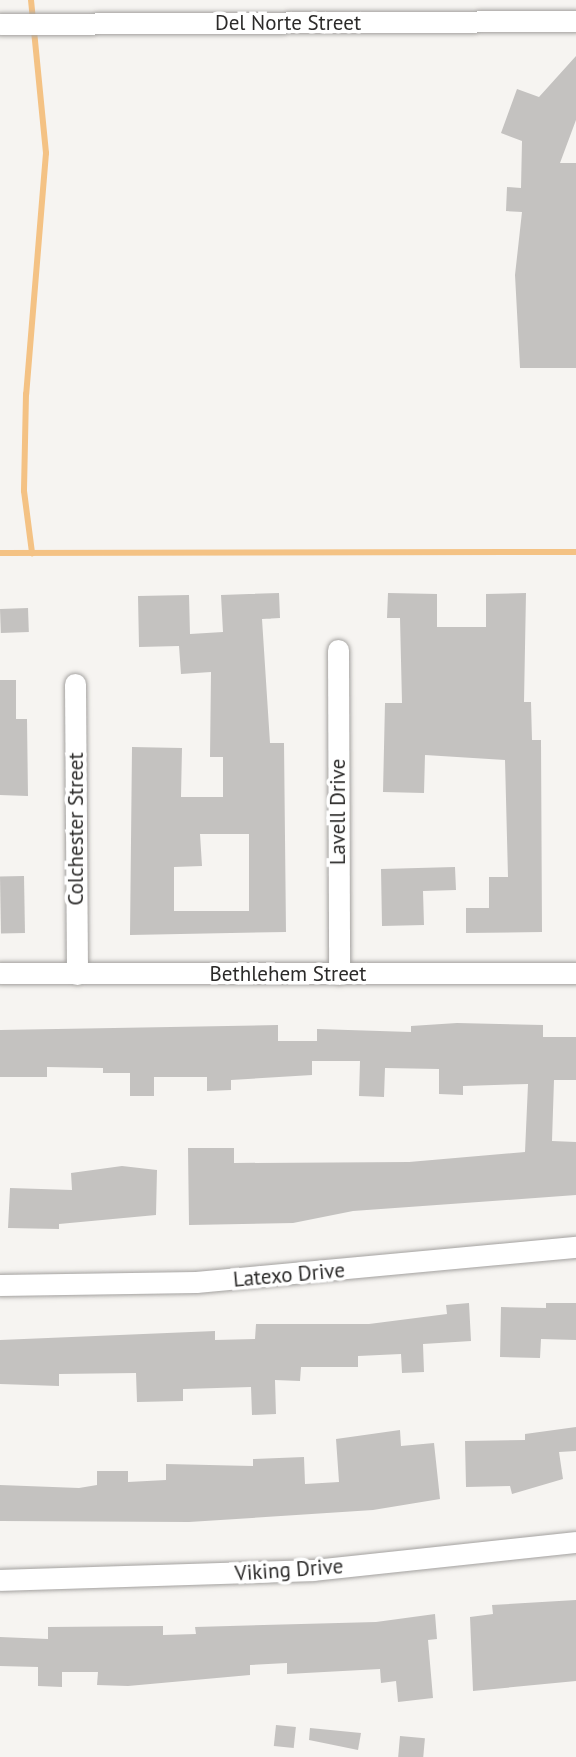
<!DOCTYPE html>
<html>
<head>
<meta charset="utf-8">
<style>
	body { margin:0 }
	#map { position:relative; width:576px; height:1757px; overflow:hidden; background:#f6f4f1; font-family:"PT Sans",sans-serif }
	div>[style] { position:absolute }
	.stream>* { height:6px; margin:-3px; padding:0 3px; transform-origin:3px; border-radius:3px; background:#f4c284 }
	.building>* { inset:0; background:#c4c2c0; transform-origin:0 0 }
	.roads { filter:drop-shadow(0 0 2px #a3a19f) drop-shadow(0 0 2px #a3a19f) }
	.minor>* { height:21px; margin:-10.5px; padding:0 10.5px; transform-origin:10.5px; border-radius:10.5px; background:#fff }
	span { translate:-50% -50%; white-space:nowrap; text-align:center; line-height:1.15; -webkit-text-stroke:7px #fff; paint-order:stroke }
	.street-label { font-size:21px; color:#2b2a29 }
</style>
</head>
<body>
<div id="map">
	<div class="stream">
		<i style="left:31px;top:0;width:154px;rotate:84.4deg"></i>
		<i style="left:46px;top:153px;width:242px;rotate:94.7deg"></i>
		<i style="left:26px;top:394px;width:97px;rotate:91.2deg"></i>
		<i style="left:24px;top:491px;width:63px;rotate:82.6deg"></i>
		<i style="left:0;top:553px;width:576px;rotate:-0.1deg"></i>
	</div>
	<div class="building">
		<i style="clip-path:polygon(576px 56px,576px 120px,560px 163px,576px 163px,576px 368px,520px 368px,515px 275px,522px 212px,506px 211px,507px 187px,521px 188px,522px 141px,501px 133px,517px 89px,539px 97px)"></i>
		<i style="clip-path:polygon(evenodd,279px 593px,280px 618px,262px 619px,270px 743px,284px 743px,286px 932px,130px 935px,132px 747px,182px 748px,181px 797px,223px 797px,223px 757px,210px 757px,211px 672px,181px 674px,179px 646px,139px 647px,138px 596px,189px 595px,190px 634px,223px 632px,221px 595px,279px 593px,200px 834px,249px 834px,249px 911px,174px 911px,174px 867px,202px 866px,200px 834px)"></i>
		<i style="clip-path:polygon(388px 593px,437px 594px,437px 627px,486px 627px,486px 594px,526px 593px,524px 702px,531px 702px,532px 740px,541px 740px,542px 932px,466px 933px,466px 908px,489px 908px,489px 877px,508px 877px,505px 760px,425px 755px,424px 793px,383px 792px,385px 703px,402px 703px,400px 618px,387px 618px)"></i>
		<i style="left:28px;top:608px;width:24px;height:28px;rotate:88deg"></i>
		<i style="clip-path:polygon(0 680px,16px 680px,16px 719px,27px 719px,28px 796px,0 795px)"></i>
		<i style="clip-path:polygon(455px 867px,456px 890px,423px 891px,424px 925px,382px 926px,381px 869px)"></i>
		<i style="left:24px;top:876px;width:57px;height:24px;rotate:89deg"></i>
		<i style="clip-path:polygon(457px 1023px,543px 1025px,543px 1037px,576px 1037px,576px 1080px,554px 1080px,552px 1141px,576px 1142px,576px 1195px,353px 1211px,293px 1223px,189px 1225px,188px 1148px,234px 1148px,234px 1163px,409px 1162px,525px 1152px,528px 1084px,463px 1086px,463px 1095px,439px 1094px,439px 1069px,385px 1068px,384px 1097px,359px 1096px,360px 1061px,312px 1061px,312px 1075px,231px 1080px,231px 1090px,207px 1091px,207px 1077px,154px 1077px,154px 1096px,130px 1096px,130px 1073px,103px 1073px,103px 1068px,47px 1067px,47px 1077px,0 1077px,0 1030px,278px 1025px,278px 1041px,317px 1041px,317px 1029px,411px 1032px,411px 1026px)"></i>
		<i style="clip-path:polygon(122px 1166px,157px 1170px,156px 1215px,59px 1224px,59px 1229px,8px 1228px,10px 1188px,72px 1190px,71px 1173px)"></i>
		<i style="clip-path:polygon(469px 1303px,471px 1341px,423px 1344px,424px 1372px,402px 1373px,401px 1354px,358px 1356px,358px 1367px,301px 1367px,300px 1381px,275px 1380px,276px 1414px,252px 1415px,251px 1387px,183px 1389px,183px 1401px,137px 1402px,136px 1373px,59px 1374px,59px 1386px,0 1384px,0 1340px,215px 1331px,215px 1340px,255px 1339px,256px 1324px,369px 1324px,447px 1314px,446px 1305px)"></i>
		<i style="clip-path:polygon(546px 1303px,576px 1303px,576px 1340px,541px 1339px,540px 1358px,500px 1357px,501px 1307px,546px 1308px)"></i>
		<i style="clip-path:polygon(576px 1427px,576px 1451px,559px 1452px,563px 1479px,512px 1494px,510px 1486px,466px 1487px,465px 1441px,525px 1440px,525px 1434px)"></i>
		<i style="clip-path:polygon(400px 1430px,401px 1446px,434px 1443px,440px 1499px,373px 1510px,189px 1522px,0 1521px,0 1485px,79px 1488px,97px 1485px,97px 1471px,128px 1471px,128px 1482px,166px 1480px,166px 1464px,253px 1466px,253px 1459px,304px 1457px,305px 1484px,339px 1482px,336px 1439px)"></i>
		<i style="clip-path:polygon(576px 1600px,576px 1681px,473px 1691px,470px 1617px,493px 1614px,492px 1605px)"></i>
		<i style="clip-path:polygon(435px 1614px,437px 1639px,428px 1640px,433px 1698px,398px 1702px,396px 1681px,381px 1683px,380px 1669px,287px 1674px,287px 1663px,250px 1665px,250px 1675px,128px 1686px,97px 1685px,98px 1672px,62px 1672px,62px 1687px,38px 1686px,38px 1667px,0 1666px,0 1637px,48px 1639px,48px 1627px,163px 1626px,163px 1635px,196px 1634px,195px 1627px,376px 1622px)"></i>
		<i style="left:276px;top:1725px;width:20px;height:21px;rotate:6deg"></i>
		<i style="clip-path:polygon(310px 1728px,361px 1733px,358px 1750px,309px 1740px)"></i>
		<i style="left:400px;top:1736px;width:25px;height:21px;rotate:5deg"></i>
	</div>
	<div class="roads">
		<div class="minor">
			<i style="left:0;top:24px;width:576px;rotate:-0.3deg"></i>
			<i style="left:338px;top:650px;width:324px;rotate:89.8deg"></i>
			<i style="left:75px;top:684px;width:290px;rotate:89.6deg"></i>
			<i style="left:0;top:973px;width:576px"></i>
			<i style="left:0;top:1285px;width:196px;rotate:-0.9deg"></i>
			<i style="left:196px;top:1282px;width:382px;rotate:-5.3deg"></i>
			<i style="left:0;top:1580px;width:313px;rotate:-1.8deg"></i>
			<i style="left:313px;top:1570px;width:264px;rotate:-6.1deg"></i>
		</div>
	</div>
	<div class="street-label">
		<span style="left:288px;top:23px">Del Norte Street</span>
		<span style="left:338px;top:812px;rotate:-90deg">Lavell Drive</span>
		<span style="left:76px;top:829px;rotate:-90deg">Colchester Street</span>
		<span style="left:288px;top:974px">Bethlehem Street</span>
		<span style="left:289px;top:1275px;rotate:-5deg">Latexo Drive</span>
		<span style="left:289px;top:1570px;rotate:-4deg">Viking Drive</span>
	</div>
</div>
</body>
</html>
